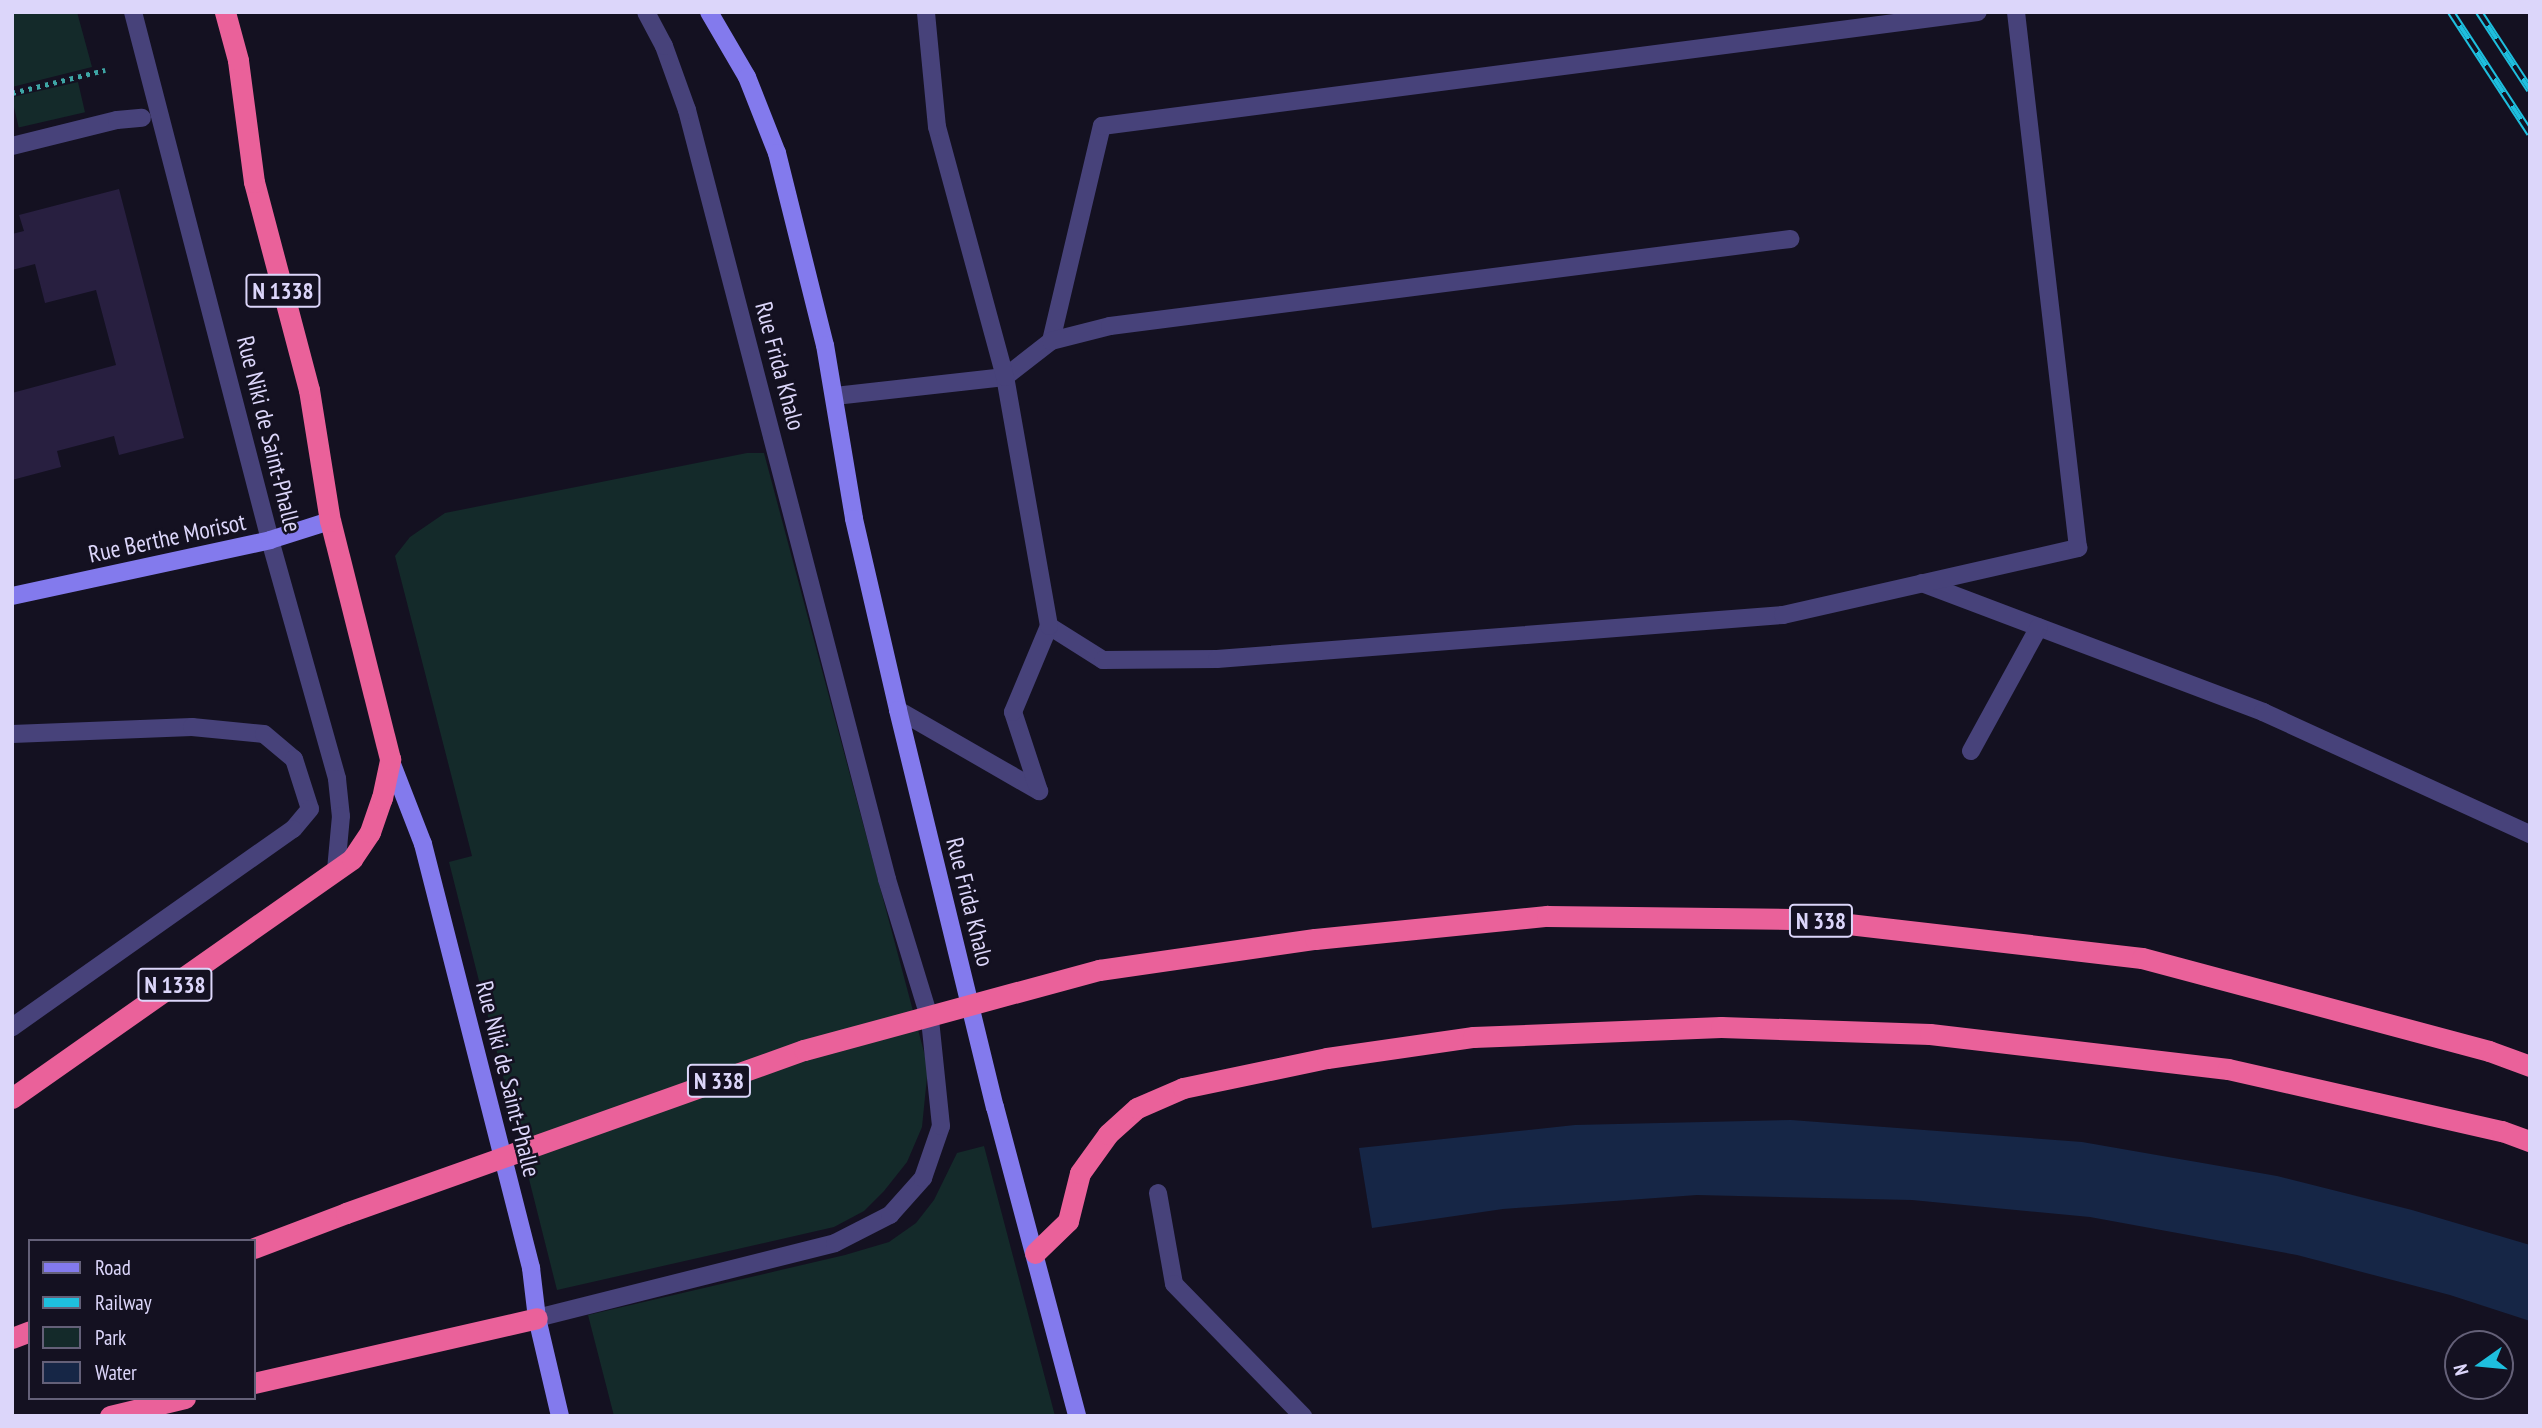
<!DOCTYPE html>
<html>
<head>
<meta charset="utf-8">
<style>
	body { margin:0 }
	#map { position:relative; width:2542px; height:1428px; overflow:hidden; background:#141121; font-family:"PT Sans Narrow",sans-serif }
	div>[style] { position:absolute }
	.green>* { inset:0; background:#142a2a; transform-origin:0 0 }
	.water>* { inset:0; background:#162646 }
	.building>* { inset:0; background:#281f40 }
	.path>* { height:4.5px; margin-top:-2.25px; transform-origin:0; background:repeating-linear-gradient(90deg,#3ea5a5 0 3.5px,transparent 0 8.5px) }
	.lane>* { height:18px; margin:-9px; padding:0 9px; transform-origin:9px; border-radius:9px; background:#47427a }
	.secondary>* { height:18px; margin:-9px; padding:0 9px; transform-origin:9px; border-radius:9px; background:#837aed }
	.highway>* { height:21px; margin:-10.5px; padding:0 10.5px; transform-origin:10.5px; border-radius:10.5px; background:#ea619a }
	.rail>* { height:8px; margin-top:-4px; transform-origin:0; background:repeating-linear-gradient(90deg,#141121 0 16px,#1ebfde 0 32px); box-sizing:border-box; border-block:2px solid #1ebfde }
	.highway-bridge>* { height:21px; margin:-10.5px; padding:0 10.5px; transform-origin:10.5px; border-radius:10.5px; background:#ea619a }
	span { translate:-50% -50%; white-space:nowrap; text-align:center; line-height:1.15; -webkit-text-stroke:5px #141121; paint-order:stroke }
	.shield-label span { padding:2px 5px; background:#141121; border:2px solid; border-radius:5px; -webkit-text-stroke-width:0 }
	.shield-label { font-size:23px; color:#dcd6fa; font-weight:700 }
	.street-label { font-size:24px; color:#dcd6fa }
	.frame { position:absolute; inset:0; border:14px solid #dcd6fa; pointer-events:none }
	.legend { position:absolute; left:28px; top:1239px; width:228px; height:161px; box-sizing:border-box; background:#141121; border:2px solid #646078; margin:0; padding:9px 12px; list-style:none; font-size:21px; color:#dcd6fa }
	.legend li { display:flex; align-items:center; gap:14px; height:35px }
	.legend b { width:35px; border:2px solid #646078 }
	.north { position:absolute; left:2444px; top:1330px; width:70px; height:70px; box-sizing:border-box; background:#141121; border:2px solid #646078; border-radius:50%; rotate:255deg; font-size:19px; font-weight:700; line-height:28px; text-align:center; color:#dcd6fa }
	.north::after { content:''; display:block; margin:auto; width:24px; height:32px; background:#1ebfde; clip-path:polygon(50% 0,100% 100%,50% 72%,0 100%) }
</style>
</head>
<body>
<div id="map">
	<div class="green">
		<i style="clip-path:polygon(12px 12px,77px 12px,92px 67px,12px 87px)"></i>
		<i style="left:78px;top:82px;width:31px;height:68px;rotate:77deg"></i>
		<i style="clip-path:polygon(747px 453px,764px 453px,928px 1067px,922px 1127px,907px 1162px,884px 1191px,864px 1211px,834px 1227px,557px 1290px,449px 862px,472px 856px,395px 556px,410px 537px,445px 513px)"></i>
		<i style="clip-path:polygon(984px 1146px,1055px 1416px,614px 1416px,588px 1315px,845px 1255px,889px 1242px,916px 1223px,934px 1200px,957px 1153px)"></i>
	</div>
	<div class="water">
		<i style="clip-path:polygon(1791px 1120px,2082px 1142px,2277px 1176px,2412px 1210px,2530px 1245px,2530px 1321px,2450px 1295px,2297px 1255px,2090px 1217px,1912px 1200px,1697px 1195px,1503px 1209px,1372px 1228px,1359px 1148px,1575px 1125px)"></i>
	</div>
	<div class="building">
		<i style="clip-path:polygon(119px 189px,184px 438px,119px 455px,114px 436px,57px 451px,61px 467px,12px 480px,12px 393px,116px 365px,96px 290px,45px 303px,35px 264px,12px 270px,12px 234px,24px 231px,19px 215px)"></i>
	</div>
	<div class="path">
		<i style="left:12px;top:93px;width:96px;rotate:-13.9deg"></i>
	</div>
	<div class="lane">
		<i style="left:133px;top:12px;width:545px;rotate:75.45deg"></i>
		<i style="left:270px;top:540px;width:248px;rotate:74.3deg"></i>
		<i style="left:337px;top:779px;width:37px;rotate:84deg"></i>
		<i style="left:341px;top:816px;width:54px;rotate:95.3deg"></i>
		<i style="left:12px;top:146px;width:108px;rotate:-13.9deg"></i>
		<i style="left:117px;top:120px;width:25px;rotate:-5deg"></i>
		<i style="left:1051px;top:341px;width:221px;rotate:-76.7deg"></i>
		<i style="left:1102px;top:126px;width:883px;rotate:-7.41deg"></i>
		<i style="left:835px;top:396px;width:171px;rotate:-6.4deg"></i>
		<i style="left:1005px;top:377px;width:58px;rotate:-38deg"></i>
		<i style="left:1051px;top:341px;width:61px;rotate:-14.3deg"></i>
		<i style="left:1110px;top:326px;width:686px;rotate:-7.29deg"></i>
		<i style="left:1922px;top:583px;width:365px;rotate:20.7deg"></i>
		<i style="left:2263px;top:712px;width:294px;rotate:24.6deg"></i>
		<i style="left:1049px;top:626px;width:64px;rotate:32.2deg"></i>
		<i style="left:1103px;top:660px;width:114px;rotate:-0.5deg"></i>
		<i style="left:1217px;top:659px;width:568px;rotate:-4.45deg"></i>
		<i style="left:1783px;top:615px;width:303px;rotate:-12.8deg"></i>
		<i style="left:2078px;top:548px;width:540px;rotate:-96.6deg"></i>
		<i style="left:898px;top:710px;width:163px;rotate:29.9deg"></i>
		<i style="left:1039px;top:791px;width:83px;rotate:-108.2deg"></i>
		<i style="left:1013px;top:712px;width:93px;rotate:-67.3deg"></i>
		<i style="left:1049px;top:626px;width:253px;rotate:-100deg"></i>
		<i style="left:1005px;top:377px;width:259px;rotate:-105.2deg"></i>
		<i style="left:937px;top:127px;width:116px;rotate:-95.5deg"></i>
		<i style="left:12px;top:734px;width:180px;rotate:-2.2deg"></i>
		<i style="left:192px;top:727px;width:72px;rotate:5.6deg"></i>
		<i style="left:264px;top:734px;width:39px;rotate:40deg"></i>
		<i style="left:294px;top:759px;width:52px;rotate:72.3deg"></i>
		<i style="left:310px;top:809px;width:26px;rotate:130deg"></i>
		<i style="left:293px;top:829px;width:344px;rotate:144.8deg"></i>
		<i style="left:1971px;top:751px;width:141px;rotate:-61.3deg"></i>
		<i style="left:1158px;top:1193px;width:92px;rotate:80deg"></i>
		<i style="left:1174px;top:1284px;width:185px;rotate:45.7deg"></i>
		<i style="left:537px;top:1318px;width:307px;rotate:-14.1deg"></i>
		<i style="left:835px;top:1243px;width:62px;rotate:-27deg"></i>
		<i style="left:890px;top:1215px;width:50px;rotate:-48.3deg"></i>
		<i style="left:923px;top:1178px;width:55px;rotate:-70.9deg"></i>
		<i style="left:941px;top:1126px;width:107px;rotate:-95.9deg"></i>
		<i style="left:930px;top:1020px;width:147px;rotate:-107deg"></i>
		<i style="left:887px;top:879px;width:795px;rotate:-104.58deg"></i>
		<i style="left:687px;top:110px;width:68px;rotate:-109.8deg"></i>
		<i style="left:664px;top:46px;width:38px;rotate:-118deg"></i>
	</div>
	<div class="secondary">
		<i style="left:709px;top:12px;width:75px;rotate:59.7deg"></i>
		<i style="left:747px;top:77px;width:82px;rotate:68.5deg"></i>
		<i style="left:777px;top:153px;width:198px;rotate:76deg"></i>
		<i style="left:825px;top:345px;width:176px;rotate:80.5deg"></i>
		<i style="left:854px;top:519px;width:196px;rotate:77deg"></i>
		<i style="left:898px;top:710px;width:409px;rotate:76.3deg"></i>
		<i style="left:995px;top:1107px;width:320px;rotate:75.1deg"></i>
		<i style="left:12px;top:596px;width:264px;rotate:-12.2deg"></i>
		<i style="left:270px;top:540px;width:63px;rotate:-17.6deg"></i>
		<i style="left:390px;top:759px;width:91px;rotate:68.8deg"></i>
		<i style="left:423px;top:844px;width:438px;rotate:75.7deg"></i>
		<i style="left:531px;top:1268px;width:50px;rotate:83.2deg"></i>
		<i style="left:537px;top:1318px;width:101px;rotate:76.8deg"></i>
	</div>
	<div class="highway">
		<i style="left:1099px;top:970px;width:218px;rotate:-8.2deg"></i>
		<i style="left:1315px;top:939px;width:233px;rotate:-5.7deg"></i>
		<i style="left:1547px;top:916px;width:258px;rotate:0.7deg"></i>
		<i style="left:1805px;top:919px;width:339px;rotate:6.6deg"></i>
		<i style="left:2142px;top:958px;width:359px;rotate:15deg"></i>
		<i style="left:2489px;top:1051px;width:44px;rotate:20.1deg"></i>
		<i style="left:12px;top:1098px;width:416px;rotate:-35.1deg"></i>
		<i style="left:352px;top:859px;width:32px;rotate:-56deg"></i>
		<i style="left:370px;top:832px;width:36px;rotate:-71deg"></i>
		<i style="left:382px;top:798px;width:40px;rotate:-78deg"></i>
		<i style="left:390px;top:759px;width:245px;rotate:-104.1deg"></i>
		<i style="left:330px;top:521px;width:133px;rotate:-99.1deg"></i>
		<i style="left:309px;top:390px;width:215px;rotate:-104.8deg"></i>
		<i style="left:254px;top:182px;width:123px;rotate:-97.5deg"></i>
		<i style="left:238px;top:60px;width:50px;rotate:-105.2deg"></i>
		<i style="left:254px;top:1248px;width:98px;rotate:-20.8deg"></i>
		<i style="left:1035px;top:1253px;width:46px;rotate:-44.1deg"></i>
		<i style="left:1068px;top:1221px;width:49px;rotate:-76deg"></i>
		<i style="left:1080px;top:1173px;width:48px;rotate:-54.3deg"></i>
		<i style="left:1108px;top:1134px;width:39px;rotate:-42deg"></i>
		<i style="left:1137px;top:1108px;width:50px;rotate:-23.5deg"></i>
		<i style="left:1183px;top:1088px;width:147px;rotate:-11.8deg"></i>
		<i style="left:1327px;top:1058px;width:148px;rotate:-8.2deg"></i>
		<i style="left:1473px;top:1037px;width:248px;rotate:-2.3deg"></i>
		<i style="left:1721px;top:1027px;width:209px;rotate:1.9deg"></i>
		<i style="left:1930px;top:1034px;width:300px;rotate:6.7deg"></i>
		<i style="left:2228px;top:1069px;width:281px;rotate:12.8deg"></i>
		<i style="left:2502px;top:1131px;width:30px;rotate:20deg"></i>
		<i style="left:12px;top:1338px;width:19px;rotate:-21deg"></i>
		<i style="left:254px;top:1383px;width:290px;rotate:-12.9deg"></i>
		<i style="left:110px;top:1416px;width:77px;rotate:-13.5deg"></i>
	</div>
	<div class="rail">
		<i style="left:2451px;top:12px;width:145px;rotate:56.9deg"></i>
		<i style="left:2479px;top:12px;width:93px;rotate:56.8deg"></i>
	</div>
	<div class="highway-bridge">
		<i style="left:346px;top:1213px;width:486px;rotate:-19.6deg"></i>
		<i style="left:804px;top:1050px;width:306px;rotate:-15.2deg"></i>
	</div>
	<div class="shield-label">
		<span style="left:283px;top:291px">N 1338</span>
		<span style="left:1821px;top:921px">N 338</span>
		<span style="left:175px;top:985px">N 1338</span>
		<span style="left:719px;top:1081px">N 338</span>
	</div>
	<div class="street-label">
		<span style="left:780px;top:366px;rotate:75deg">Rue Frida Khalo</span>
		<span style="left:269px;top:434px;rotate:76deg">Rue Niki de Saint-Phalle</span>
		<span style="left:167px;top:538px;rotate:-12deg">Rue Berthe Morisot</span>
		<span style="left:970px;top:902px;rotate:76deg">Rue Frida Khalo</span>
		<span style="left:508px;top:1079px;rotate:76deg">Rue Niki de Saint-Phalle</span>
	</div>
	<div class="frame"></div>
	<ul class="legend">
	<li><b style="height:9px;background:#837aed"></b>Road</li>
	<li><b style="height:9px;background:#1ebfde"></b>Railway</li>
	<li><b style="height:19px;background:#142a2a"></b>Park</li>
	<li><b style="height:19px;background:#162646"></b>Water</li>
	</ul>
	<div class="north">N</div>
</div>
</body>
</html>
